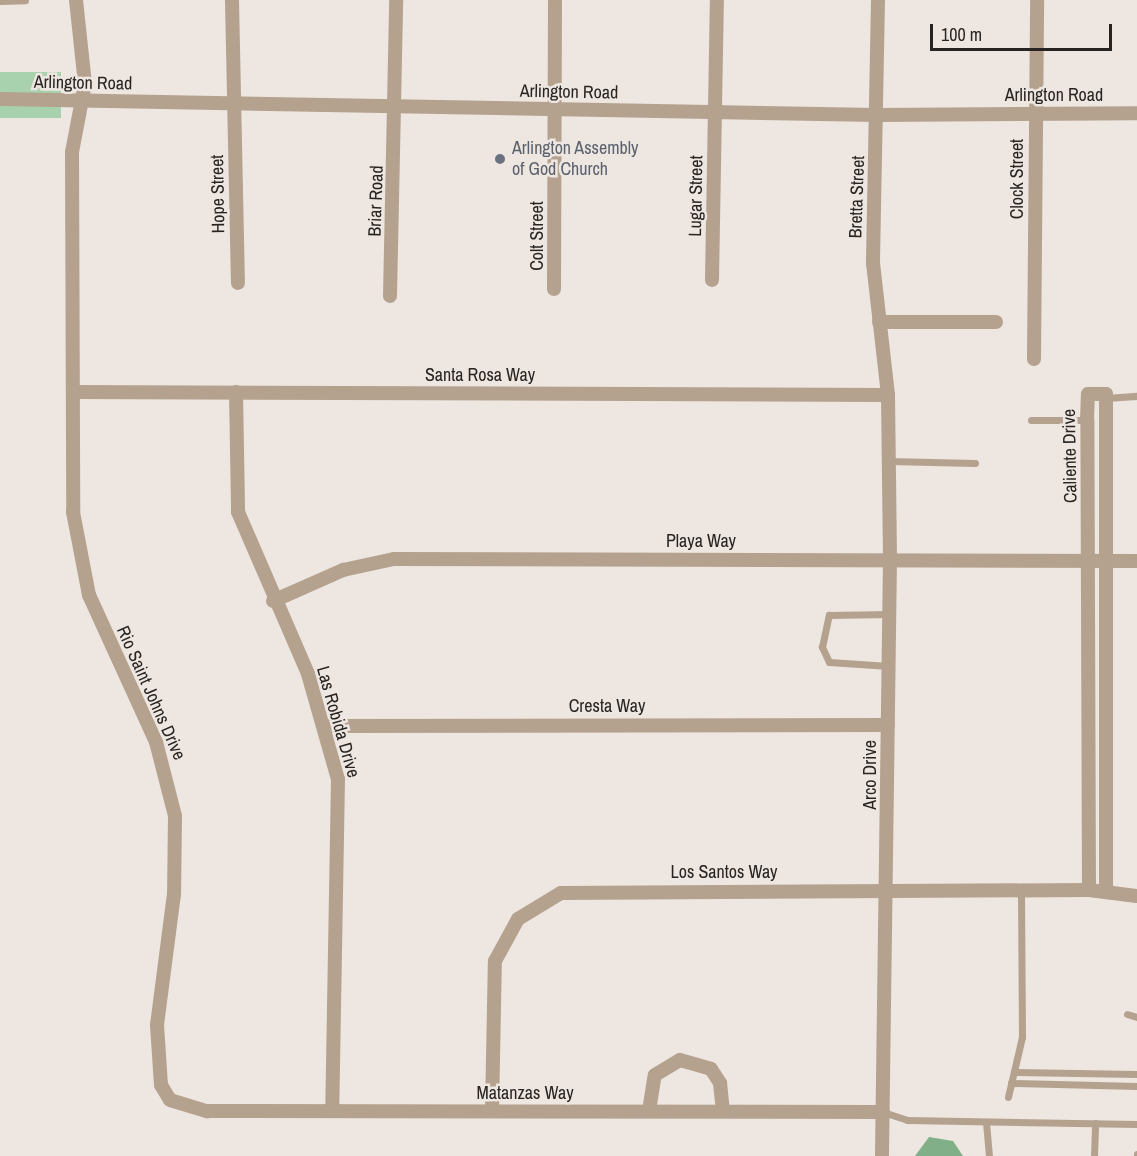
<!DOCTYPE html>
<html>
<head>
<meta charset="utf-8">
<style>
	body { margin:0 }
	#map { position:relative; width:1137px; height:1156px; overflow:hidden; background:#eee6e0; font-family:"Archivo Narrow",sans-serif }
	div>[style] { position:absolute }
	.green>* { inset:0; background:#a7d2ad; transform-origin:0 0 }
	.forest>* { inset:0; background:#81af88 }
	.lane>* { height:7px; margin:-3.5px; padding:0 3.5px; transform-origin:3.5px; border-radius:3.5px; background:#b4a28f }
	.street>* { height:14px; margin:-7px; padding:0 7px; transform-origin:7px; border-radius:7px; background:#b4a28f }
	.dots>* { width:16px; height:16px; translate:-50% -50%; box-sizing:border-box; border:3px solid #eee6e0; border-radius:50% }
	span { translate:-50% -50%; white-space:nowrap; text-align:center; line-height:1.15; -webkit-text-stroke:5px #eee6e0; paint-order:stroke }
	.street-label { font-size:18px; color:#272422 }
	.worship-label { font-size:18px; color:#5b616d }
	.left { translate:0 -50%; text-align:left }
	.scale { position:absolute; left:930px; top:24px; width:182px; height:27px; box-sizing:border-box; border:3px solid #272422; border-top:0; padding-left:8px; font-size:18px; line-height:21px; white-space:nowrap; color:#272422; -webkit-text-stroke:4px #eee6e0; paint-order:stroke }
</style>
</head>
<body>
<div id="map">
	<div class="green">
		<i style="left:0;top:72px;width:61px;height:46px"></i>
	</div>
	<div class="forest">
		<i style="clip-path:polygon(929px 1137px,953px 1141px,963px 1156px,915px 1156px)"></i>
	</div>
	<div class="lane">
		<i style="left:0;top:1px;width:25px;rotate:-2deg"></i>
		<i style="left:1106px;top:398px;width:31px;rotate:-4deg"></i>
		<i style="left:1031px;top:420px;width:56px"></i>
		<i style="left:888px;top:461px;width:87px;rotate:1.3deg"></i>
		<i style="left:889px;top:666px;width:60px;rotate:-176.2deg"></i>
		<i style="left:829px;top:662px;width:17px;rotate:-115deg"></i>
		<i style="left:822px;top:647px;width:33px;rotate:-78deg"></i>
		<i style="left:829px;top:615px;width:60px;rotate:-1deg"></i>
		<i style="left:1127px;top:1014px;width:10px;rotate:17deg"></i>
		<i style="left:1014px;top:1072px;width:123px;rotate:0.9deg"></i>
		<i style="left:1011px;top:1083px;width:126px;rotate:1.4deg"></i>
		<i style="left:1008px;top:1097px;width:62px;rotate:-76.9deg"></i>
		<i style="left:1022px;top:1037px;width:147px;rotate:-90.4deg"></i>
		<i style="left:883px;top:1112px;width:25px;rotate:18deg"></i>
		<i style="left:907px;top:1120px;width:230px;rotate:1deg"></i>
		<i style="left:986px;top:1122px;width:34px;rotate:85deg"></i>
		<i style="left:1094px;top:1156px;width:33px;rotate:-88deg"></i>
		<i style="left:1137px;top:1156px;width:2px;rotate:-90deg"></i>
	</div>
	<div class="street">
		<i style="left:76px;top:0;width:84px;rotate:83.9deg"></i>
		<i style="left:85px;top:84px;width:69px;rotate:100.8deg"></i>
		<i style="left:72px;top:152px;width:360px;rotate:89.8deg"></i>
		<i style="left:73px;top:512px;width:85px;rotate:79.1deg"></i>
		<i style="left:89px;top:595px;width:162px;rotate:65.5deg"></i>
		<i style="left:156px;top:742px;width:76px;rotate:75.6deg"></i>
		<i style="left:175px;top:816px;width:78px;rotate:90.7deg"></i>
		<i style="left:174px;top:894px;width:132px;rotate:97.4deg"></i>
		<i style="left:157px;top:1025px;width:60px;rotate:86.2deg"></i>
		<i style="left:161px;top:1085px;width:17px;rotate:59deg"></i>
		<i style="left:170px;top:1100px;width:39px;rotate:17deg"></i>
		<i style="left:207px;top:1111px;width:676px;rotate:0.08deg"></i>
		<i style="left:232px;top:0;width:283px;rotate:88.8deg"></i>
		<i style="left:878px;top:0;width:263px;rotate:91.1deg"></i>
		<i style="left:873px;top:263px;width:133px;rotate:83.5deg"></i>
		<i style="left:888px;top:395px;width:164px;rotate:89.3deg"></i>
		<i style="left:890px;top:559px;width:597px;rotate:90.77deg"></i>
		<i style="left:0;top:99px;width:877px;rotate:1.05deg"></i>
		<i style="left:877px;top:115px;width:260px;rotate:-0.4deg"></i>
		<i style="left:712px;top:280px;width:280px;rotate:-89deg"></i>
		<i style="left:554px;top:289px;width:289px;rotate:-89.8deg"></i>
		<i style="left:390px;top:296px;width:296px;rotate:-88.8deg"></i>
		<i style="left:879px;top:322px;width:117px"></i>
		<i style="left:1034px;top:359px;width:359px;rotate:-89.5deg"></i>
		<i style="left:73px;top:392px;width:815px;rotate:0.21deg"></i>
		<i style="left:236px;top:392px;width:120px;rotate:89deg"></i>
		<i style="left:238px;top:512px;width:176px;rotate:66.6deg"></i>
		<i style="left:308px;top:674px;width:109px;rotate:74.1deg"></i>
		<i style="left:338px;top:779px;width:332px;rotate:91deg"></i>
		<i style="left:273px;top:601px;width:77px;rotate:-23.9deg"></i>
		<i style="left:343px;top:570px;width:52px;rotate:-12.2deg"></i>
		<i style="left:394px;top:559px;width:743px;rotate:0.15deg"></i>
		<i style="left:325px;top:726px;width:563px;rotate:-0.1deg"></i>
		<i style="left:1089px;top:890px;width:470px;rotate:-90.2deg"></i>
		<i style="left:1087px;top:420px;width:26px;rotate:-88deg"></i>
		<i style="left:1088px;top:394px;width:18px"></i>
		<i style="left:1106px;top:394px;width:497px;rotate:90deg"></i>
		<i style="left:492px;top:1111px;width:150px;rotate:-88.9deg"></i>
		<i style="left:495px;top:961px;width:48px;rotate:-61.3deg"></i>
		<i style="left:518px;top:919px;width:50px;rotate:-31.2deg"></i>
		<i style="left:561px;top:893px;width:528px;rotate:-0.33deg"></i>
		<i style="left:1089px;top:890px;width:48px;rotate:7.1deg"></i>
		<i style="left:649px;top:1111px;width:36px;rotate:-81deg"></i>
		<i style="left:655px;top:1075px;width:29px;rotate:-31deg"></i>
		<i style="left:680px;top:1060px;width:32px;rotate:16deg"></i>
		<i style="left:711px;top:1069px;width:17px;rotate:57deg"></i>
		<i style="left:720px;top:1083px;width:28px;rotate:84deg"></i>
	</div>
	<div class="dots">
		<i style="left:500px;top:159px;background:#6b7280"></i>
	</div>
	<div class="street-label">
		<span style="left:83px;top:83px;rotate:1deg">Arlington Road</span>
		<span style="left:569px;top:92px;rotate:1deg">Arlington Road</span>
		<span style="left:1054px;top:95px">Arlington Road</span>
		<span style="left:1017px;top:179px;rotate:-90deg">Clock Street</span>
		<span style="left:218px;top:194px;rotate:-91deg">Hope Street</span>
		<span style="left:696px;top:196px;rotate:-89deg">Lugar Street</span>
		<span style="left:857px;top:197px;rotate:-88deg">Bretta Street</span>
		<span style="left:376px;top:201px;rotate:-88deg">Briar Road</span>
		<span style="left:537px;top:236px;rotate:-90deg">Colt Street</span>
		<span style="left:480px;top:375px">Santa Rosa Way</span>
		<span style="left:1070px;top:456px;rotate:-91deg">Caliente Drive</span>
		<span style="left:701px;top:541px">Playa Way</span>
		<span style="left:151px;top:693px;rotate:66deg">Rio Saint Johns Drive</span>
		<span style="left:607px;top:706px">Cresta Way</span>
		<span style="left:338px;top:722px;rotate:74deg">Las Robida Drive</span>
		<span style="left:870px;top:775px;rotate:-90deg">Arco Drive</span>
		<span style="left:724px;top:872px">Los Santos Way</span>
		<span style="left:525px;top:1093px">Matanzas Way</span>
	</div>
	<div class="worship-label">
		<span class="left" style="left:512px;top:159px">Arlington Assembly<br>of God Church</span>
	</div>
	<div class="scale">100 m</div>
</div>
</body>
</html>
